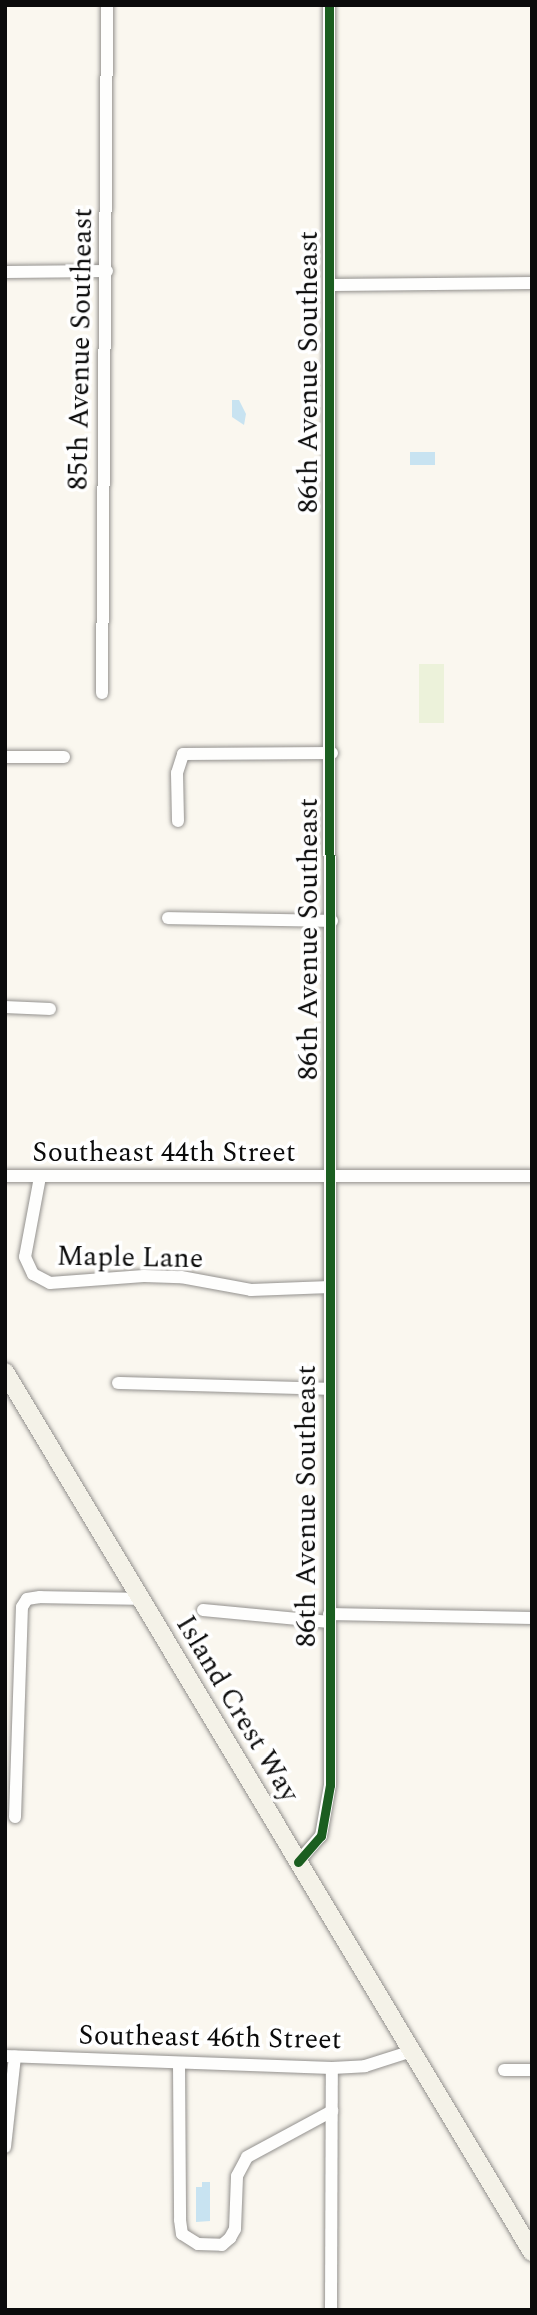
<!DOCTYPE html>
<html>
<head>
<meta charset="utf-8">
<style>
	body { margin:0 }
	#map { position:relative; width:537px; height:2315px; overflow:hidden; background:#faf7ef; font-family:Spectral,serif }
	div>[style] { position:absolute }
	.pitch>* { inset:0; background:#ecf2da; transform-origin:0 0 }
	.water>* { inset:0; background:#c8e3f1; transform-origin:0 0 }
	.roads { filter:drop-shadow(0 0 2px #93918e) drop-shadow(0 0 2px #93918e) }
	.street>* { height:12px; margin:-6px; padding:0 6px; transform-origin:6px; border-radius:6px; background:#fefefd }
	.secondary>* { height:18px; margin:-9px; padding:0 9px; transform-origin:9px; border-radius:9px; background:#f4f2e8 }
	.cycleway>* { height:9px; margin:-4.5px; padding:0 4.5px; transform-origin:4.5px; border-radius:4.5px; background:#1b5e20 }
	span { translate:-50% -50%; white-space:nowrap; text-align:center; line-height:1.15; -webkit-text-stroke:7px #fff; paint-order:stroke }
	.street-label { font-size:28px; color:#0b0b0b }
	.frame { position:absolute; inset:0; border:7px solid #0b0b0b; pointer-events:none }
</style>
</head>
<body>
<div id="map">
	<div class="pitch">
		<i style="left:419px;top:664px;width:25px;height:59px"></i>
	</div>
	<div class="water">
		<i style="clip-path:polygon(232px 400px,239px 400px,246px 414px,244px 425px,232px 417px)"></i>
		<i style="left:435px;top:452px;width:13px;height:25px;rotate:90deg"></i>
		<i style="clip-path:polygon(202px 2182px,210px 2182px,210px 2221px,196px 2222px,196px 2187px,202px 2187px)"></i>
	</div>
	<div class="roads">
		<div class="street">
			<i style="left:5px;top:272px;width:102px;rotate:-0.6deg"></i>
			<i style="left:332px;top:285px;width:200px;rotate:-0.6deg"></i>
			<i style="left:102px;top:693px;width:688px;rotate:-89.58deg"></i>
			<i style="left:5px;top:757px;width:59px"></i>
			<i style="left:178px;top:821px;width:48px;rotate:-91.2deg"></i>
			<i style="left:177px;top:773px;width:20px;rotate:-72deg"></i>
			<i style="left:183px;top:754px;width:149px;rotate:-0.4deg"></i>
			<i style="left:168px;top:918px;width:164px;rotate:1deg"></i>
			<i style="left:5px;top:1007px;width:45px;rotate:2.5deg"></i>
			<i style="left:5px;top:1176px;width:527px"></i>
			<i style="left:40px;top:1177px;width:81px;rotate:100.6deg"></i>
			<i style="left:25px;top:1257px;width:19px;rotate:65deg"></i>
			<i style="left:33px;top:1274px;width:19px;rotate:28deg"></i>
			<i style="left:50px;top:1283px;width:94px;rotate:-4.3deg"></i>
			<i style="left:144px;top:1276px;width:37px;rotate:2deg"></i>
			<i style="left:181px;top:1277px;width:71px;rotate:10.5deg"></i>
			<i style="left:251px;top:1290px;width:79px;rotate:-2.2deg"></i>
			<i style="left:118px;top:1383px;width:211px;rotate:1.6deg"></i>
			<i style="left:203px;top:1610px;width:127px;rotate:5.4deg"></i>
			<i style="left:329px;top:1614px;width:203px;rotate:1.1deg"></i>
			<i style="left:15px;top:1817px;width:210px;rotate:-88.1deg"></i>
			<i style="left:22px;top:1607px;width:9px;rotate:-58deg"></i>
			<i style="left:27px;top:1599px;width:13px;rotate:-9deg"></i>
			<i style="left:40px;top:1597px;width:102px;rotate:1.1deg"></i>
			<i style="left:298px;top:1862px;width:35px;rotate:-49deg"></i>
			<i style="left:321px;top:1836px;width:52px;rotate:-80deg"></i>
			<i style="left:330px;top:1785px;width:1780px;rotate:-90.03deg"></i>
			<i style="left:5px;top:2056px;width:327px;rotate:2.1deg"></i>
			<i style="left:332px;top:2068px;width:33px;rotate:-3deg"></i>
			<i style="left:365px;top:2066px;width:49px;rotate:-17.7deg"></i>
			<i style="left:179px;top:2064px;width:156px;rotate:89.6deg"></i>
			<i style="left:180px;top:2220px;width:14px;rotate:82deg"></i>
			<i style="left:182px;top:2234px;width:19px;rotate:32deg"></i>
			<i style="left:198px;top:2244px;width:24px;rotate:2deg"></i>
			<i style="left:222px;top:2245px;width:11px;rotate:-41deg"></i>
			<i style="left:230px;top:2238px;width:10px;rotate:-61deg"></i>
			<i style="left:235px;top:2229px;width:53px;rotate:-87.8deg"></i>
			<i style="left:237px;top:2176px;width:21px;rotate:-62deg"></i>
			<i style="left:247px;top:2157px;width:97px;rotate:-28.4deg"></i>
			<i style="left:504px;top:2070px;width:28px"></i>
			<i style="left:5px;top:2147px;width:91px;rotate:-83.7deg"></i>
			<i style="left:331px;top:2310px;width:242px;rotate:-89.8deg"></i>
		</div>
		<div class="secondary">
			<i style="left:5px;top:1372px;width:1026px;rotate:59.08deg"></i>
		</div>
	</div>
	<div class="cycleway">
		<i style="left:298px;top:1862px;width:35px;rotate:-49deg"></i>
		<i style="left:321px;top:1836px;width:52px;rotate:-80deg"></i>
		<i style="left:330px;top:1785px;width:1780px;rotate:-90.03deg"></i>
	</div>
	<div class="street-label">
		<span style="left:81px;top:349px;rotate:-89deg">85th Avenue Southeast</span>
		<span style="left:309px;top:372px;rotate:-90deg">86th Avenue Southeast</span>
		<span style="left:309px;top:939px;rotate:-90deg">86th Avenue Southeast</span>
		<span style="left:164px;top:1153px">Southeast 44th Street</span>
		<span style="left:130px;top:1258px;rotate:1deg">Maple Lane</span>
		<span style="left:307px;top:1506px;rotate:-90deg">86th Avenue Southeast</span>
		<span style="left:237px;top:1709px;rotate:59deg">Island Crest Way</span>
		<span style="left:210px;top:2038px;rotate:1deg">Southeast 46th Street</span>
	</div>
	<div class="frame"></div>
</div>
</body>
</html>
